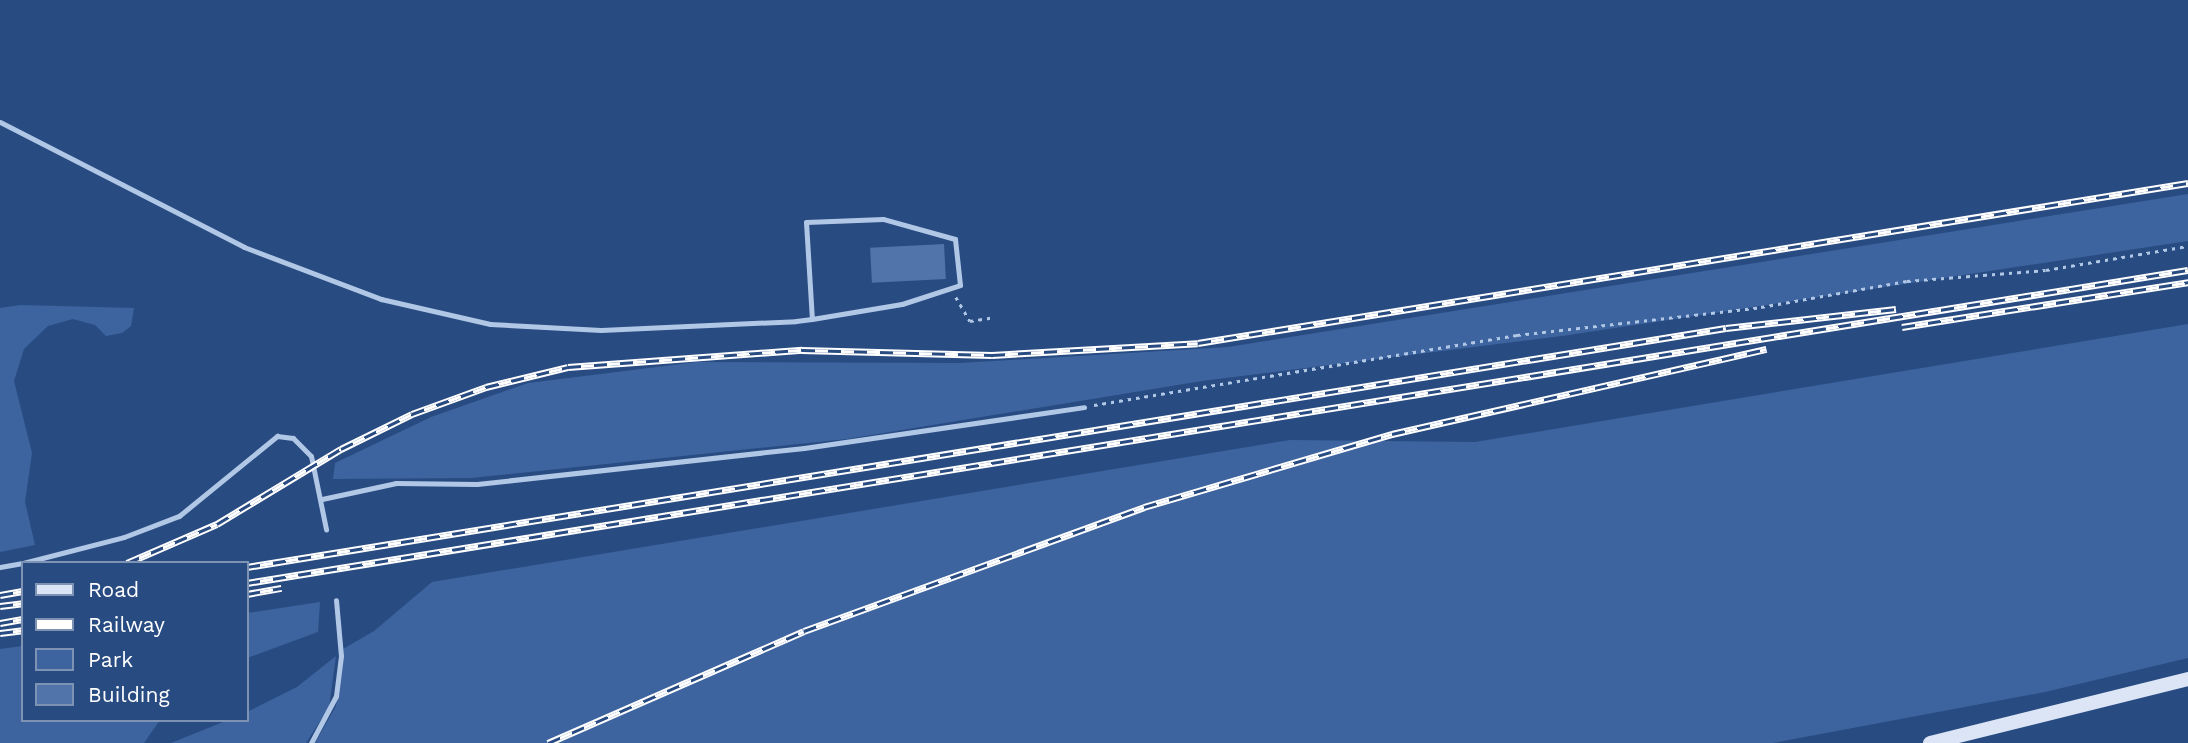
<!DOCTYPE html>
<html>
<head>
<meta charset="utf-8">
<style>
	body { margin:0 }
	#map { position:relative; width:2188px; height:743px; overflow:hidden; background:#284b82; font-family:"Work Sans",sans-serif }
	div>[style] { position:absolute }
	.green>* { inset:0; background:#3d649f }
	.building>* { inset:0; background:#5175ab; transform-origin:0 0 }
	.path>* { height:2.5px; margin-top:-1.25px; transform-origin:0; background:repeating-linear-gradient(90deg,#b1c7e6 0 3.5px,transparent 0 8.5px) }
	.service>* { height:5px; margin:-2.5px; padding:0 2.5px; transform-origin:2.5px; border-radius:2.5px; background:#b1c7e6 }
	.secondary>* { height:14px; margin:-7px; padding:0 7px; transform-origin:7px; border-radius:7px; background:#dbe5f6 }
	.rail>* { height:7px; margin-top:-3.5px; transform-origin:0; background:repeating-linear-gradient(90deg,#284b82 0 13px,#fff 0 26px); box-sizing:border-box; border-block:2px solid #fff }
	span { translate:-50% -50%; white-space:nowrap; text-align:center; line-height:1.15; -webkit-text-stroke:6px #284b82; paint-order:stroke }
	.legend { position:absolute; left:21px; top:561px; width:228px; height:161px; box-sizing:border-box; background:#284b82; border:2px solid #7e93b4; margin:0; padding:9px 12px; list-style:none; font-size:21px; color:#fff }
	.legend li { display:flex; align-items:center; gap:14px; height:35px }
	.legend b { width:35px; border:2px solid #7e93b4 }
</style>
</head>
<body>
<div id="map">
	<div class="green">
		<i style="clip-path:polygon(2188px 194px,2188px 241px,1562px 336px,1202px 381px,847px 439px,471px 478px,333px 479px,335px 463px,431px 417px,528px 383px,697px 362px,960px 363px,1228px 347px)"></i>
		<i style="clip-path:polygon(20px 305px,134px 308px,131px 326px,122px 333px,106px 336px,95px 325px,73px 319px,48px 326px,24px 349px,14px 381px,32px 453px,25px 502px,35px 545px,0 552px,0 308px)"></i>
		<i style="clip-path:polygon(2188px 324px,2188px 658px,2045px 692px,1773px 743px,315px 743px,336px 706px,343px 649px,374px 631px,432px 582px,1290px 440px,1475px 442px)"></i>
		<i style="clip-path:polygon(320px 602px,318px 632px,247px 658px,247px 613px)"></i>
		<i style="clip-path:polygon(23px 646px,23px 720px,160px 720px,144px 743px,0 743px,0 649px)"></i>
		<i style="clip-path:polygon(336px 656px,329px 707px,306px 743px,171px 743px,228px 720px,247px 720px,247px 712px,297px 687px)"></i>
	</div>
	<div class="building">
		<i style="left:944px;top:244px;width:35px;height:74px;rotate:87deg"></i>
	</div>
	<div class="path">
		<i style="left:956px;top:297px;width:28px;rotate:60deg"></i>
		<i style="left:970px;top:321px;width:24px;rotate:-9deg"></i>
		<i style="left:1094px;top:405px;width:429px;rotate:-9.4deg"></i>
		<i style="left:1517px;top:335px;width:246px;rotate:-6.5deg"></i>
		<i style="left:1761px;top:307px;width:148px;rotate:-10.1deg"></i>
		<i style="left:1907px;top:281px;width:139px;rotate:-4.5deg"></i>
		<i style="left:2046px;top:270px;width:144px;rotate:-9.6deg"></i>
	</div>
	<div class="service">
		<i style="left:0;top:122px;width:274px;rotate:27.1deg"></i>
		<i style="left:244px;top:247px;width:147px;rotate:20.8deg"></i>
		<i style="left:381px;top:299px;width:112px;rotate:12.9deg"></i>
		<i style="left:490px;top:324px;width:111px;rotate:3.1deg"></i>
		<i style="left:601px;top:330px;width:195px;rotate:-2.6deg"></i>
		<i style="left:796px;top:321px;width:16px;rotate:-7deg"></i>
		<i style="left:812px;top:319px;width:91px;rotate:-9.5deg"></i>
		<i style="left:902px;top:304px;width:61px;rotate:-18.1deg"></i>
		<i style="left:960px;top:285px;width:46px;rotate:-96.2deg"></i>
		<i style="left:955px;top:239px;width:75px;rotate:-164.5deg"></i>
		<i style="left:883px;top:219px;width:77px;rotate:177.8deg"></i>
		<i style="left:806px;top:222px;width:97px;rotate:86.5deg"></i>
		<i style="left:322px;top:499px;width:76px;rotate:-12.2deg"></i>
		<i style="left:396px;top:483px;width:81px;rotate:0.7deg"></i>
		<i style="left:477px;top:484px;width:329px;rotate:-6.3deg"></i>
		<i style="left:804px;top:448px;width:283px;rotate:-8.3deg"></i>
		<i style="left:23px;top:563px;width:104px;rotate:-14.4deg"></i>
		<i style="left:124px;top:537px;width:59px;rotate:-20.9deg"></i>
		<i style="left:179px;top:516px;width:127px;rotate:-39.2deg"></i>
		<i style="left:277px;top:436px;width:16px;rotate:7deg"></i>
		<i style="left:293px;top:438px;width:25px;rotate:45deg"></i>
		<i style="left:311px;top:456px;width:75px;rotate:78.4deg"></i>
		<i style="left:0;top:567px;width:23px;rotate:-10deg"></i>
		<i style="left:311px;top:743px;width:53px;rotate:-62deg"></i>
		<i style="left:336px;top:696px;width:40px;rotate:-82.9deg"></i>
		<i style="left:341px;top:656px;width:56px;rotate:-95.1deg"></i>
	</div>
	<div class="secondary">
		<i style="left:1930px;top:743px;width:266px;rotate:-13.9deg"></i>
	</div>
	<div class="rail">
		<i style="left:1902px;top:327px;width:290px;rotate:-8.9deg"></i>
		<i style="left:127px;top:563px;width:98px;rotate:-23.4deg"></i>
		<i style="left:217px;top:524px;width:145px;rotate:-31.2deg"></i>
		<i style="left:341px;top:449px;width:79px;rotate:-26.2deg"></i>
		<i style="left:412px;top:414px;width:79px;rotate:-20deg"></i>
		<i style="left:486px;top:387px;width:84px;rotate:-13.7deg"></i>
		<i style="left:568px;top:367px;width:235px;rotate:-4.2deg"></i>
		<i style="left:802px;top:350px;width:190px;rotate:1.5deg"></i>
		<i style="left:992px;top:355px;width:206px;rotate:-3.3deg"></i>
		<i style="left:1198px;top:343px;width:1003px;rotate:-9.18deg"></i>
		<i style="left:247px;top:567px;width:1498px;rotate:-9.18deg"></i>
		<i style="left:1726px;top:328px;width:171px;rotate:-6.4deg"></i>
		<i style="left:247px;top:583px;width:1966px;rotate:-9.16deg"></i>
		<i style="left:247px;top:594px;width:35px;rotate:-10deg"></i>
		<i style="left:0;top:595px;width:23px;rotate:-10deg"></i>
		<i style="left:0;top:606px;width:23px;rotate:-7deg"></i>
		<i style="left:0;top:623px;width:23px;rotate:-10deg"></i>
		<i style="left:0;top:633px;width:23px;rotate:-7deg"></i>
		<i style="left:548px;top:743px;width:279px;rotate:-23.6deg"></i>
		<i style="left:804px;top:631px;width:362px;rotate:-20deg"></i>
		<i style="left:1144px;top:507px;width:259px;rotate:-16.4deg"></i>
		<i style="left:1392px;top:434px;width:384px;rotate:-12.8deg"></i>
	</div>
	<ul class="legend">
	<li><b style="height:9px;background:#dbe5f6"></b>Road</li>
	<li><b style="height:9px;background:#fff"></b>Railway</li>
	<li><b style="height:19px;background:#3d649f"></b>Park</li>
	<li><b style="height:19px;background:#5175ab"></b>Building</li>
	</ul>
</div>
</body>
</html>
